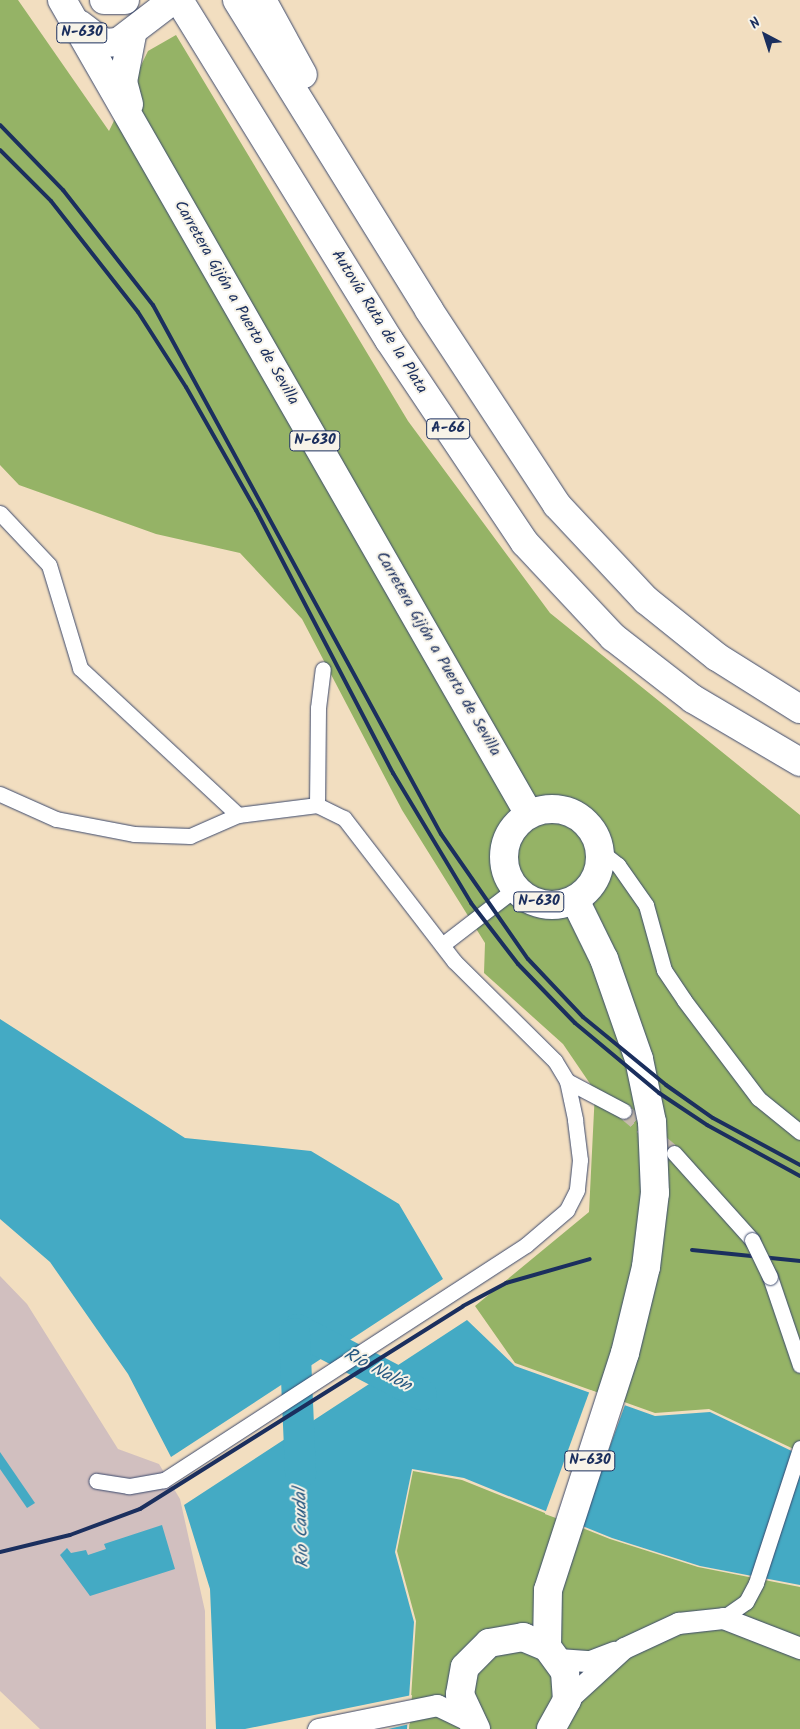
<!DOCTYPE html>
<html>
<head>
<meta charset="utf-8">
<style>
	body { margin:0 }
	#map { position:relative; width:800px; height:1729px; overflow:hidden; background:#f2dec0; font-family:Kalam,sans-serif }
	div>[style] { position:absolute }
	.industrial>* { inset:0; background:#d1bfbf }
	.forest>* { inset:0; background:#95b366 }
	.water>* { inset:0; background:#44aac4 }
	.pier>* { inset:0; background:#f2dec0; transform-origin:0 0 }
	.river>* { height:31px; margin:-15.5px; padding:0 15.5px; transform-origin:15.5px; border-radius:15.5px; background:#44aac4 }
	.street-tunnel>* { height:15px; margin-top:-7.5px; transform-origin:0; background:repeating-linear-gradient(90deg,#c7bbac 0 15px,transparent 0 23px) }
	.roads { filter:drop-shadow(0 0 1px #3b496d) drop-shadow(0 0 1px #3b496d) }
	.street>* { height:15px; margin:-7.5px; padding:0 7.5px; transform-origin:7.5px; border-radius:7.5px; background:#fff }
	.secondary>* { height:21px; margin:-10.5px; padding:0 10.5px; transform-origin:10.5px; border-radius:10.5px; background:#fff }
	.highway>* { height:28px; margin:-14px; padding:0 14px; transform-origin:14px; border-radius:14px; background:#fff }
	.highway>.ring { margin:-14px; padding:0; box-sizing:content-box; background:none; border:28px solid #fff; border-radius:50% }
	.rail>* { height:4px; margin:-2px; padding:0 2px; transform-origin:2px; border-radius:2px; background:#1b2f5e }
	.bridges { filter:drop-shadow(0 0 1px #3b496d) drop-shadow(0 0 1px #3b496d) }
	.street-bridge>* { height:15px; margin:-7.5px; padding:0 7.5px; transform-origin:7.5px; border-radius:7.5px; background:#fff }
	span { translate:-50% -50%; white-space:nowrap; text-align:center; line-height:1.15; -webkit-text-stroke:4px #f7f3e8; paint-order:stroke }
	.shield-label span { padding:1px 4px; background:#f7f3e8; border:1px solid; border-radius:4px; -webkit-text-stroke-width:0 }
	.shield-label { font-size:15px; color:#1b2f5e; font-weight:700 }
	.street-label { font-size:16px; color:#1b2f5e }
	.water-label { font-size:18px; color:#295a82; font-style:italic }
	.north { position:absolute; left:740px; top:10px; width:50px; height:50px; -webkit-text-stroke:4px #f7f3e8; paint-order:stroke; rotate:320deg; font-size:14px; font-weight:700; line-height:20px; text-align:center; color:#1b2f5e }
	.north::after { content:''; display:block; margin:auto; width:18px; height:22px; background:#1b2f5e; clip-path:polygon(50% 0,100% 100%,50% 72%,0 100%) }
</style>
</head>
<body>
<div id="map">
	<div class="industrial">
		<i style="clip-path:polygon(0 1276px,27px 1304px,118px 1449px,159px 1464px,180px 1499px,205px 1611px,206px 1729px,40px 1729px,0 1691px)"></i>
	</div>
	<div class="forest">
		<i style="clip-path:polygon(0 0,18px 0,109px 131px,148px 51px,176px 35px,408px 421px,550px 613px,800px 815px,800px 1452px,709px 1409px,655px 1413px,515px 1363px,475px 1306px,589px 1212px,595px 1091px,563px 1044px,484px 973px,485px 943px,402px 810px,302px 619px,240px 553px,156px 534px,19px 485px,0 465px)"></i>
		<i style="clip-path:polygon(413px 1471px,462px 1480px,610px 1539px,698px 1567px,800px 1587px,800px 1729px,409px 1729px,416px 1621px,397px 1551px)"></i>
	</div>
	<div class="water">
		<i style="clip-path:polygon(0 1019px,185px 1138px,311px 1151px,399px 1204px,443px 1279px,171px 1457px,128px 1374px,50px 1262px,0 1219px)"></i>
		<i style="clip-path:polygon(467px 1320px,515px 1366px,655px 1416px,710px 1412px,800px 1455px,800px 1585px,700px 1566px,612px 1538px,464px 1478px,412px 1469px,395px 1552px,414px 1622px,407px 1729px,216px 1729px,210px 1589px,184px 1505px)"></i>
		<i style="clip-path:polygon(0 1452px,35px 1503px,27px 1508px,0 1469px)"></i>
		<i style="clip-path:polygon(162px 1525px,175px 1569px,90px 1596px,60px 1555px,67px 1548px,71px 1553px,86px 1550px,88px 1555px,106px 1549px,104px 1544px)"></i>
	</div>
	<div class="pier">
		<i style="left:590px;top:1390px;width:38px;height:132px;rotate:20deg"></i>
		<i style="clip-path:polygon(412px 1695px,410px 1724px,388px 1729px,245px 1729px)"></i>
	</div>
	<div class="river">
		<i style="left:297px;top:1329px;width:140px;rotate:27.7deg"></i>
		<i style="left:294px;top:1333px;width:140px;rotate:87.5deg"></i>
	</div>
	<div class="street-tunnel">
		<i style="left:624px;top:1111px;width:65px;rotate:40deg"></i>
	</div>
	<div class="roads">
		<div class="street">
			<i style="left:0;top:513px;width:71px;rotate:46.7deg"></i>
			<i style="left:49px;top:565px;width:108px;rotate:73.2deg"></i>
			<i style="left:80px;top:668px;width:216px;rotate:42.9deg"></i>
			<i style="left:0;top:794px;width:61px;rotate:24.1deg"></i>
			<i style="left:56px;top:819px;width:79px;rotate:10.9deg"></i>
			<i style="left:134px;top:834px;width:56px;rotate:2deg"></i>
			<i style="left:190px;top:836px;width:52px;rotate:-23.6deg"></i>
			<i style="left:238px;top:815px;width:80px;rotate:-7.2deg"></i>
			<i style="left:317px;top:805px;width:30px;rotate:26deg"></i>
			<i style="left:344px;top:818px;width:180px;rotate:52.4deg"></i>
			<i style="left:454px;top:961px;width:142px;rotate:44.7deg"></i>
			<i style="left:555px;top:1061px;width:23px;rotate:59deg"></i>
			<i style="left:567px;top:1081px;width:40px;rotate:78deg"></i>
			<i style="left:575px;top:1120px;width:40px;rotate:82.9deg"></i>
			<i style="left:580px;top:1160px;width:30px;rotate:96deg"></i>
			<i style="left:577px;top:1190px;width:22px;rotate:117deg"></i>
			<i style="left:567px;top:1210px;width:54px;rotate:139.5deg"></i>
			<i style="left:526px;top:1245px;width:432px;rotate:147deg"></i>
			<i style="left:164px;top:1480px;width:36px;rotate:170deg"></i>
			<i style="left:129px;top:1486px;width:33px;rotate:-171deg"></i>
			<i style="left:317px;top:805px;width:97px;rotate:-89.4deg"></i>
			<i style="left:318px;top:708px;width:39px;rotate:-83deg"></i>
			<i style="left:600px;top:851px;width:23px;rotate:38deg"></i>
			<i style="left:618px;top:865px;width:49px;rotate:55deg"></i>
			<i style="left:646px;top:905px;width:67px;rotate:74.5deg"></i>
			<i style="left:664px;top:970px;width:36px;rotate:56deg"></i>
			<i style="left:684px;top:1000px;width:123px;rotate:52.9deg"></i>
			<i style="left:758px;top:1098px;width:54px;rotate:39deg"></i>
			<i style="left:442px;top:945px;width:93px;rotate:-37.6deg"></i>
			<i style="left:567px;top:1081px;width:64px;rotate:27.8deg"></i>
			<i style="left:674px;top:1153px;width:117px;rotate:48.1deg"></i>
			<i style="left:770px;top:1277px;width:93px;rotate:71.2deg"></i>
			<i style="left:723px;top:1618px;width:28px;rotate:-35deg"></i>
			<i style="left:746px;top:1602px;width:21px;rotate:-62deg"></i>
			<i style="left:756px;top:1583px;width:142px;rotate:-71.9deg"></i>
		</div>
		<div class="secondary">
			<i style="left:558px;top:1659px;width:32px;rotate:4deg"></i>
			<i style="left:590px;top:1661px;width:26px;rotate:-21deg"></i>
			<i style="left:567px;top:1700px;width:77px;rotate:-42.4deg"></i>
			<i style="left:624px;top:1648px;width:60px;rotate:-24.8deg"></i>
			<i style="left:678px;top:1623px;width:45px;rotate:-6.3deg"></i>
			<i style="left:723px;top:1618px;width:83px;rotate:21.3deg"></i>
			<i style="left:318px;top:1729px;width:121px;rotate:-11.4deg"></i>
			<i style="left:437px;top:1705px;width:34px;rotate:26deg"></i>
		</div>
		<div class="highway">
			<i style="left:62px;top:0;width:938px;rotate:60.16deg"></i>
			<i style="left:104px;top:0;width:21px"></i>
			<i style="left:179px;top:0;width:400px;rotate:58.3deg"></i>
			<i style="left:389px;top:340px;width:244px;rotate:56.2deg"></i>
			<i style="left:525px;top:543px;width:129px;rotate:46.9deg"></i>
			<i style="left:613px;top:637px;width:101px;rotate:37.8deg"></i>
			<i style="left:693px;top:699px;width:124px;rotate:30.5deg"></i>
			<i style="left:237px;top:0;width:365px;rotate:58.2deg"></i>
			<i style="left:429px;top:310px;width:233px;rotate:56.7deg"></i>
			<i style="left:557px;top:505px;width:130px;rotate:46.9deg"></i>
			<i style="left:646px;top:600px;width:91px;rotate:38.8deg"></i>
			<i style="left:717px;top:657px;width:98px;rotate:32.1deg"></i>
			<i style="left:262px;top:0;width:85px;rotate:61.3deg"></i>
			<i style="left:79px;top:24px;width:31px;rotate:37deg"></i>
			<i style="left:104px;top:43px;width:14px;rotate:-4deg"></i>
			<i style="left:118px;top:42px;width:69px;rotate:-37.4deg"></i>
			<i style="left:129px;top:104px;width:23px;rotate:-105deg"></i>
			<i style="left:123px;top:82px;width:48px;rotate:-79.2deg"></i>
			<i class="ring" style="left:504px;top:809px;width:68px;height:68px"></i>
			<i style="left:547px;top:1647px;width:57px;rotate:-89deg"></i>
			<i style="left:548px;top:1590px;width:249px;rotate:-72deg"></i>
			<i style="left:625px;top:1353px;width:89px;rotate:-76.3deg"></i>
			<i style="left:646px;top:1267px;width:75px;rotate:-83.1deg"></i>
			<i style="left:655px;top:1193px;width:71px;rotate:-92.4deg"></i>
			<i style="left:652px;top:1122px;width:64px;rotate:-101.7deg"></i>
			<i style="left:639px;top:1059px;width:106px;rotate:-109.3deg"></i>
			<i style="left:604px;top:959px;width:66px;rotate:-116.2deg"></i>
			<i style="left:476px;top:1729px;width:38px;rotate:-115deg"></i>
			<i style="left:460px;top:1694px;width:27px;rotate:-80deg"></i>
			<i style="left:465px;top:1667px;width:34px;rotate:-45deg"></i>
			<i style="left:489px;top:1643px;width:35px;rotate:-10deg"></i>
			<i style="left:523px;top:1637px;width:26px;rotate:23deg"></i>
			<i style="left:547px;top:1647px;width:31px;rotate:54deg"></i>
			<i style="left:565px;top:1672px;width:28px;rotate:86deg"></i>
			<i style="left:567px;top:1700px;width:33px;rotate:119deg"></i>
		</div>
	</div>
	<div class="rail">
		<i style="left:0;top:125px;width:91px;rotate:45.9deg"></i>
		<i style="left:63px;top:190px;width:146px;rotate:52deg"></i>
		<i style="left:153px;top:305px;width:602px;rotate:61.44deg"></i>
		<i style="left:441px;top:834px;width:152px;rotate:55.2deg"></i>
		<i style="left:528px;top:959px;width:80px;rotate:46.5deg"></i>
		<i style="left:583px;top:1017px;width:107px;rotate:39.3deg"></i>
		<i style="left:666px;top:1085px;width:57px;rotate:35.1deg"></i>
		<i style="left:713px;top:1118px;width:99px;rotate:28.4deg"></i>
		<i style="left:0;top:150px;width:72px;rotate:45deg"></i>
		<i style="left:51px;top:201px;width:141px;rotate:51.9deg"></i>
		<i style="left:138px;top:312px;width:89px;rotate:57.4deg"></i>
		<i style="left:186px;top:387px;width:142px;rotate:60.4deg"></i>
		<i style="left:256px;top:510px;width:297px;rotate:62.5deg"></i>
		<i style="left:393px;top:773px;width:152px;rotate:59deg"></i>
		<i style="left:471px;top:903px;width:77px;rotate:52.4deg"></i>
		<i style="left:518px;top:964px;width:82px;rotate:46deg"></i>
		<i style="left:575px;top:1023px;width:109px;rotate:39.8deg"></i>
		<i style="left:659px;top:1093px;width:58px;rotate:33.7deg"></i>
		<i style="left:707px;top:1125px;width:106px;rotate:28.7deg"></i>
		<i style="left:692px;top:1250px;width:109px;rotate:5.8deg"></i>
		<i style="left:0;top:1552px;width:72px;rotate:-13.7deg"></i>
		<i style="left:70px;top:1535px;width:75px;rotate:-20.4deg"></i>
		<i style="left:140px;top:1509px;width:381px;rotate:-32.1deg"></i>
		<i style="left:463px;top:1306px;width:49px;rotate:-28.1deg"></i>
		<i style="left:506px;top:1283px;width:87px;rotate:-15.9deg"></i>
	</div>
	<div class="bridges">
		<div class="street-bridge">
			<i style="left:752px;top:1240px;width:41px;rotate:64.1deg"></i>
		</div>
	</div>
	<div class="shield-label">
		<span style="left:82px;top:33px">N-630</span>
		<span style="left:448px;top:429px">A-66</span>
		<span style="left:315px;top:441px">N-630</span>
		<span style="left:539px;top:902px">N-630</span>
		<span style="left:590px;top:1461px">N-630</span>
	</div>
	<div class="street-label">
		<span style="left:236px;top:303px;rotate:60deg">Carretera Gijón a Puerto de Sevilla</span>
		<span style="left:379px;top:322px;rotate:58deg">Autovía Ruta de la Plata</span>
		<span style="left:438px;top:654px;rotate:60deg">Carretera Gijón a Puerto de Sevilla</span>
	</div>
	<div class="water-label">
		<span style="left:377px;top:1371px;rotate:28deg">Río Nalón</span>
		<span style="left:303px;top:1528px;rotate:-92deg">Río Caudal</span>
	</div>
	<div class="north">N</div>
</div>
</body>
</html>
